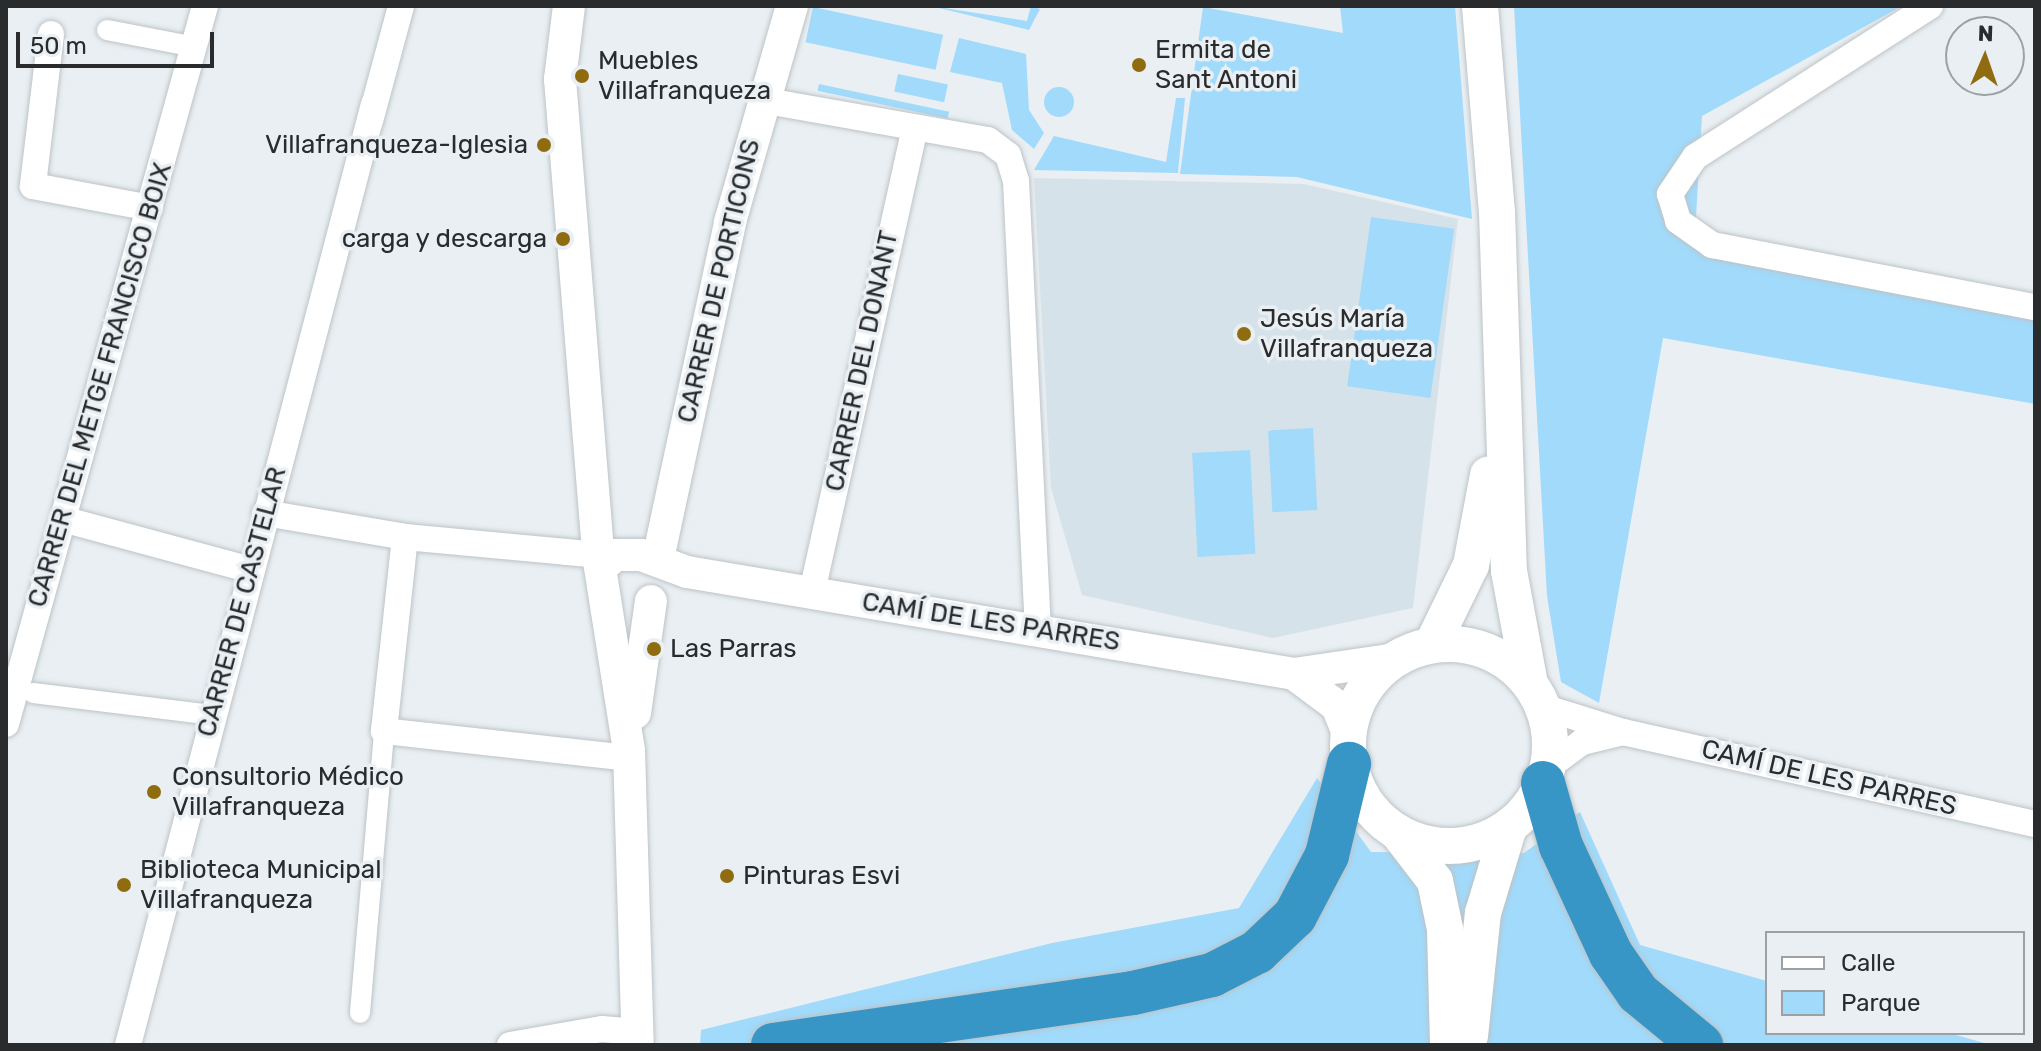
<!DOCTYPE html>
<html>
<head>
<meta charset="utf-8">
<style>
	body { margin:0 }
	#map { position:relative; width:2041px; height:1051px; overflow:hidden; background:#e9eff3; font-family:Rubik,sans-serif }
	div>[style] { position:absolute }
	.built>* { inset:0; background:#d6e2ea }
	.green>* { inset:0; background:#a1dafb; transform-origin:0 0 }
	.round { border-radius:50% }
	.roads { filter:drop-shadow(0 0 2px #bdc3c6) drop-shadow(0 0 2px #bdc3c6) }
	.pedestrian>* { height:20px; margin:-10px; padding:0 10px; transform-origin:10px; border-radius:10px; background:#fff }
	.minor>* { height:26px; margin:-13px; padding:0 13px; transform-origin:13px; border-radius:13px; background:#fff }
	.tertiary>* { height:32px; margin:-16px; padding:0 16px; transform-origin:16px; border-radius:16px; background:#fff }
	.secondary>* { height:36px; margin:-18px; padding:0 18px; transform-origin:18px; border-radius:18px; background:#fff }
	.secondary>.ring { margin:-18px; padding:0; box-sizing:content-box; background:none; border:36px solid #fff; border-radius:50% }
	.motorway>* { height:44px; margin:-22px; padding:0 22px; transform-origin:22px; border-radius:22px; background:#3796c6 }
	.dots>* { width:22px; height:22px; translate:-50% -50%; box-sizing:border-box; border:4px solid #e9eff3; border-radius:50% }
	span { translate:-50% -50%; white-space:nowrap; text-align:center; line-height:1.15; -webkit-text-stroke:7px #e9eff3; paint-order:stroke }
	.poi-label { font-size:26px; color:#292b2c }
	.left { translate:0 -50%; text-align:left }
	.right { translate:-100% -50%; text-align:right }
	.street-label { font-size:26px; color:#292b2c }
	.frame { position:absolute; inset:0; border:8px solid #292b2c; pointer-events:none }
	.legend { position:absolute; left:1765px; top:931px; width:260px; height:104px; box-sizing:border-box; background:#e9eff3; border:2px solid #9ca1a3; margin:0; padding:10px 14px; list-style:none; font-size:24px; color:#292b2c }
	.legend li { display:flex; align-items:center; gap:16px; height:40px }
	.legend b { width:40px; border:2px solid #9ca1a3 }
	.north { position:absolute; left:1945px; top:16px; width:80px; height:80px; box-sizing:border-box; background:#e9eff3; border:2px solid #9ca1a3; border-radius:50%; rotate:2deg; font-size:22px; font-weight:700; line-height:32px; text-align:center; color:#292b2c }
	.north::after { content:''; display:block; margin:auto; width:28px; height:36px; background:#8f6c10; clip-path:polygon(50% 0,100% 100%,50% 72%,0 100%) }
	.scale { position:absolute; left:16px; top:32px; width:198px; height:36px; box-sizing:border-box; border:4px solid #292b2c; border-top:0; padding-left:10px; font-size:24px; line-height:28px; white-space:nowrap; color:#292b2c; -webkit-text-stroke:6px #e9eff3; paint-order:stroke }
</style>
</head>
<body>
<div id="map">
	<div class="built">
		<i style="clip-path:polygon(1034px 178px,1304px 184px,1458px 219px,1413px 608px,1273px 638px,1082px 595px,1051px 488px)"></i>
	</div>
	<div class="green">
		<i style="clip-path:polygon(931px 6px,1027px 21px,1031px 6px,1040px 9px,1029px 30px)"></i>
		<i style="clip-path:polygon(1340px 6px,1455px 6px,1472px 219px,1297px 177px,1180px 174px,1203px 7px,1343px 33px)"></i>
		<i style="clip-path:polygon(1514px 6px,1902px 6px,1702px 116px,1695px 233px,2035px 308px,2035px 404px,1663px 338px,1599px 703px,1561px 682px,1547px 596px)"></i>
		<i style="left:813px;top:7px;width:133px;height:36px;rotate:12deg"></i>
		<i style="clip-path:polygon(959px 38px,1026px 54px,1029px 110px,1044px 133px,1034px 149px,1012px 130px,1002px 83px,950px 72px)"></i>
		<i style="left:898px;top:74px;width:51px;height:18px;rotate:12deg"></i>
		<i style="left:819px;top:84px;width:133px;height:7px;rotate:12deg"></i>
		<i class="round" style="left:1044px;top:87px;width:30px;height:30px"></i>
		<i style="clip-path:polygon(1176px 98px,1185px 98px,1178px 173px,1034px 170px,1054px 136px,1166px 162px)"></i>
		<i style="left:1371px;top:217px;width:84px;height:171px;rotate:8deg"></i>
		<i style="left:1313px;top:428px;width:82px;height:45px;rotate:87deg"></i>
		<i style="left:1250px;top:450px;width:104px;height:58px;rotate:87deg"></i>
		<i style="clip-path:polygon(1317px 778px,1371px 852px,1524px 853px,1580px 812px,1640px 945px,1767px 981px,1767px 1033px,1949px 1033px,1991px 1045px,700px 1045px,701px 1030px,1052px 943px,1239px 908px)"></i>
	</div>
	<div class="roads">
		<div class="pedestrian">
			<i style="left:107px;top:30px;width:90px;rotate:10.9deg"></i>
			<i style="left:33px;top:693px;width:180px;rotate:7deg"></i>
			<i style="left:360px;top:1013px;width:283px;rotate:-85.1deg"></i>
		</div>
		<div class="minor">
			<i style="left:1930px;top:6px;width:279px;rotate:147.3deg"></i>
			<i style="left:1695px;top:157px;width:45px;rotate:124deg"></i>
			<i style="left:1670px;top:194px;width:28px;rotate:73deg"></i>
			<i style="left:1678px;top:221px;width:42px;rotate:35.2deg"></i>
			<i style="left:1712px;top:245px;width:329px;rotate:10.9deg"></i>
			<i style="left:51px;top:34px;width:153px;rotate:96.8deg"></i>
			<i style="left:33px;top:186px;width:119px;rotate:10.6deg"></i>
			<i style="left:761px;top:100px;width:230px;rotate:10deg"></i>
			<i style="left:988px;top:140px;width:25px;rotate:37deg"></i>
			<i style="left:1008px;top:155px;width:27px;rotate:73deg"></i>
			<i style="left:1016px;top:181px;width:450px;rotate:87.2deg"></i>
			<i style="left:370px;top:121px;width:119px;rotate:-74.9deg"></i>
			<i style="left:265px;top:513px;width:142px;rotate:9.7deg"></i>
			<i style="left:405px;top:537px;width:194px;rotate:5.3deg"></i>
			<i style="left:66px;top:520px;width:188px;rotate:15.1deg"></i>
			<i style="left:405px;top:537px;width:195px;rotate:96.2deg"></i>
			<i style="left:384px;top:731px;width:246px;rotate:6.3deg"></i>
			<i style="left:812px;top:592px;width:472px;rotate:-77.5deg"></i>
			<i style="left:1543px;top:707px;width:84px;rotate:17.4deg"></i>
			<i style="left:1623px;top:732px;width:422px;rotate:12.6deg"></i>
			<i style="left:6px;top:724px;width:745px;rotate:-74.51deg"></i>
			<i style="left:1548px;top:767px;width:42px;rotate:-36.3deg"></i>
			<i style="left:1582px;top:742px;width:42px;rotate:-13.7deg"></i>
			<i style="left:128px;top:1045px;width:973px;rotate:-75.35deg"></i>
			<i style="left:510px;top:1045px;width:93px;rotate:-9.9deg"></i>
			<i style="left:602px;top:1029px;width:35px;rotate:5deg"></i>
		</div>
		<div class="tertiary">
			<i style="left:569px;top:6px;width:74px;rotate:97deg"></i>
			<i style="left:560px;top:79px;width:478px;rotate:85.4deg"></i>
			<i style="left:598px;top:555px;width:197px;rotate:81deg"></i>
			<i style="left:629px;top:750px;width:295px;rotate:88.3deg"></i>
			<i style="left:658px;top:559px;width:345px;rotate:-77.9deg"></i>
			<i style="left:730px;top:222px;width:225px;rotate:-74deg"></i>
			<i style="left:601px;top:567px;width:19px;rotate:-39deg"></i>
			<i style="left:616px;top:555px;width:25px"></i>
			<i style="left:641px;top:555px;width:49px;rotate:20.3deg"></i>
			<i style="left:687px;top:572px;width:616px;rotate:9.54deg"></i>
			<i style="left:1294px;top:674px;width:103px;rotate:-8.4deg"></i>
			<i style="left:1294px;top:674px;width:54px;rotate:36.7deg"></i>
			<i style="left:1337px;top:706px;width:29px;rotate:68deg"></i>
			<i style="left:635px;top:713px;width:113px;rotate:-81.9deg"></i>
		</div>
		<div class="secondary">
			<i style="left:1480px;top:6px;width:207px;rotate:85.3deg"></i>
			<i style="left:1497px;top:212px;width:359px;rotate:88.1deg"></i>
			<i style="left:1509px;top:571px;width:115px;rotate:79.5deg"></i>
			<i class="ring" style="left:1348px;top:644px;width:166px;height:166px"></i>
			<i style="left:1432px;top:645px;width:89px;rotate:-64deg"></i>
			<i style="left:1471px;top:565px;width:92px;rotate:-79.3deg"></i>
			<i style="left:1399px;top:834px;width:59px;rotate:52.5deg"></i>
			<i style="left:1435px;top:881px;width:49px;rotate:78.2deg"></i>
			<i style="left:1445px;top:929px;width:116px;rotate:88.5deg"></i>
			<i style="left:1470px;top:1036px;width:124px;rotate:-84deg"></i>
			<i style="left:1483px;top:913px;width:90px;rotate:-73.2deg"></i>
		</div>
		<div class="motorway">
			<i style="left:1543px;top:783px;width:66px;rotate:74.1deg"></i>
			<i style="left:1561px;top:846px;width:119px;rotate:65.2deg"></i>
			<i style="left:1611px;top:954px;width:47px;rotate:55.3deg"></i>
			<i style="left:1638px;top:993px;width:82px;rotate:39.5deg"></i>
			<i style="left:773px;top:1045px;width:364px;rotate:-8.2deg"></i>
			<i style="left:1133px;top:993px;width:81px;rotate:-12.8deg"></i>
			<i style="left:1212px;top:975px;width:51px;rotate:-27.1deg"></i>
			<i style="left:1257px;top:952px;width:52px;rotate:-43.5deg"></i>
			<i style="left:1295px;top:916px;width:69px;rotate:-62.3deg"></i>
			<i style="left:1327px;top:855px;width:94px;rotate:-76.4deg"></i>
		</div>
	</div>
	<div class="dots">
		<i style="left:1139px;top:65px;background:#8f6c10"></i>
		<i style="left:582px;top:76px;background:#8f6c10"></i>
		<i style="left:544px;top:145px;background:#8f6c10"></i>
		<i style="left:563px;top:239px;background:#8f6c10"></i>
		<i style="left:1244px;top:334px;background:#8f6c10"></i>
		<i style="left:654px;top:649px;background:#8f6c10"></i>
		<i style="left:154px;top:792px;background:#8f6c10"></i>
		<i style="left:727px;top:876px;background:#8f6c10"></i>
		<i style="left:124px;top:885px;background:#8f6c10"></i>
	</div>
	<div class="poi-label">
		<span class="left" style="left:1155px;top:65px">Ermita de<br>Sant Antoni</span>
		<span class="left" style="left:598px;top:76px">Muebles<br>Villafranqueza</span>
		<span class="right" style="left:528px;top:145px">Villafranqueza-Iglesia</span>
		<span class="right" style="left:547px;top:239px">carga y descarga</span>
		<span class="left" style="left:1260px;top:334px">Jesús María<br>Villafranqueza</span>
		<span class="left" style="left:670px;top:649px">Las Parras</span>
		<span class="left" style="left:172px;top:792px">Consultorio Médico<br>Villafranqueza</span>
		<span class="left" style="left:140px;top:885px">Biblioteca Municipal<br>Villafranqueza</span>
		<span class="left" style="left:743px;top:876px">Pinturas Esvi</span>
	</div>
	<div class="street-label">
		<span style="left:719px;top:281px;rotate:-77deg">CARRER DE PORTICONS</span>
		<span style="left:862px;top:361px;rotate:-78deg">CARRER DEL DONANT</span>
		<span style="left:100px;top:385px;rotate:-74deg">CARRER DEL METGE FRANCISCO BOIX</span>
		<span style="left:242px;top:602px;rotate:-75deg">CARRER DE CASTELAR</span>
		<span style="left:991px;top:622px;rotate:9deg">CAMÍ DE LES PARRES</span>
		<span style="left:1829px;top:778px;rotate:13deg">CAMÍ DE LES PARRES</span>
	</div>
	<div class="frame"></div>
	<ul class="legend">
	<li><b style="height:10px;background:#fff"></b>Calle</li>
	<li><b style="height:22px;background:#a1dafb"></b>Parque</li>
	</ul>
	<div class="north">N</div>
	<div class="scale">50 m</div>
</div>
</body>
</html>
